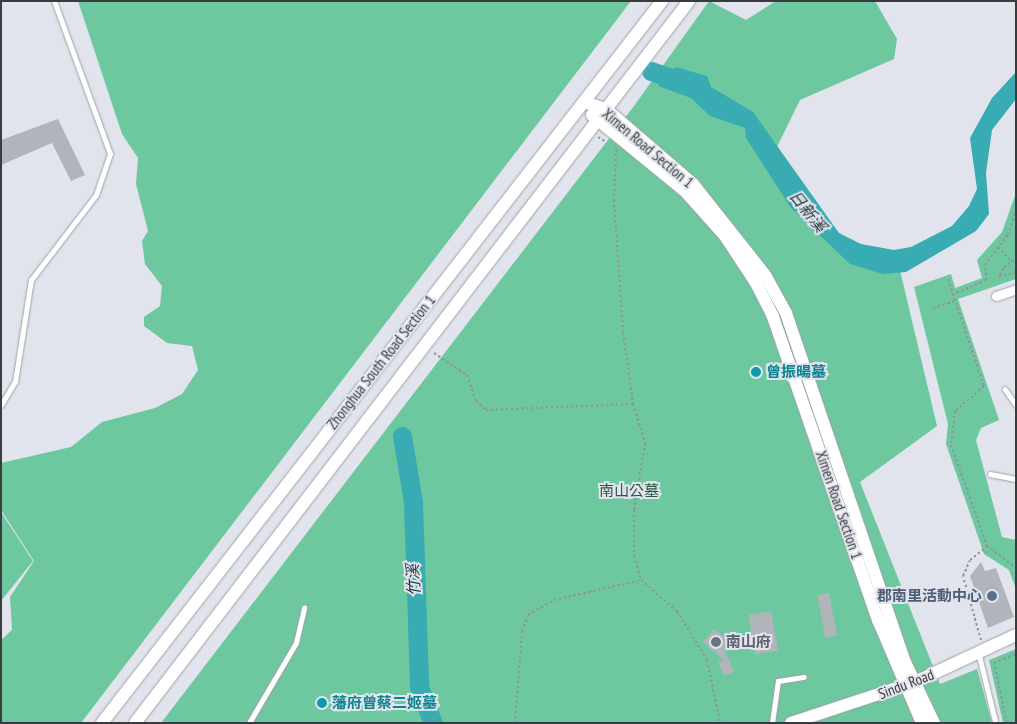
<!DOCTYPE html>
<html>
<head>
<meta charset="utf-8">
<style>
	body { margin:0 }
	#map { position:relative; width:1017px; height:724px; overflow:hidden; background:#e1e4ec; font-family:"PT Sans Narrow","Noto Sans TC",sans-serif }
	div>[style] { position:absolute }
	.green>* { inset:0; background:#6dc89f }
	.water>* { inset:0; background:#39abb3 }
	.river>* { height:19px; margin:-9.5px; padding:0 9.5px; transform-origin:9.5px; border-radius:9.5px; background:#39abb3 }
	.building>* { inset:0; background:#b1b4bb; transform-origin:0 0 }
	.path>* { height:2px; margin-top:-1px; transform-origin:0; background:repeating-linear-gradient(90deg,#919399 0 2.5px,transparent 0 5px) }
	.roads { filter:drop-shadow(0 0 1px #a0a3ab) drop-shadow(0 0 1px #a0a3ab) }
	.lane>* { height:4.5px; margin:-2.25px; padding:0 2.25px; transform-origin:2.25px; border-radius:2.25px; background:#fff }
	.street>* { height:9px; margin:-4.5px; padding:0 4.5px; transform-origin:4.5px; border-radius:4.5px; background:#fff }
	.secondary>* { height:12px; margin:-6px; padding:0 6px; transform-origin:6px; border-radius:6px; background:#fff }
	.dots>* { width:14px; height:14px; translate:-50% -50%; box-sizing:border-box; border:2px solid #e1e4ec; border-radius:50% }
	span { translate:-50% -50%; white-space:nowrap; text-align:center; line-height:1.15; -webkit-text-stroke:4px #e1e4ec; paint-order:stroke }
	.street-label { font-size:15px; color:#393b3e }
	.culture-label { font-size:15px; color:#0d838f; font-weight:700 }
	.left { translate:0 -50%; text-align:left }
	.park-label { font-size:15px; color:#2a5844 }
	.service-label { font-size:15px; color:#4e5e75; font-weight:700 }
	.right { translate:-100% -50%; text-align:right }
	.worship-label { font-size:15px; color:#5b616d; font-weight:700 }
	.water-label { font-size:16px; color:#1c3436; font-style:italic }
	.frame { position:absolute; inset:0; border:2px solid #393b3e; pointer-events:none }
</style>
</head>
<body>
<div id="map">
	<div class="green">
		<i style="clip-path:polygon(78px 1px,631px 1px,81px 723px,1px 723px,1px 640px,12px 630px,10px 597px,34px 561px,1px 510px,1px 463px,71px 447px,102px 422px,155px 408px,182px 394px,198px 370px,192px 346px,167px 343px,144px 326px,144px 317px,160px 306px,162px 286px,145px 264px,142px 241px,148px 231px,136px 184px,138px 158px,122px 134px)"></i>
		<i style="clip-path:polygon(709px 1px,746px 20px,776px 1px,875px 1px,897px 39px,894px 59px,800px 100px,775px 151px,831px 240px,898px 262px,937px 426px,860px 482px,940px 684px,977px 669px,992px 723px,161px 723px,634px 106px)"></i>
		<i style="clip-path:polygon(1016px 193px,1016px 279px,958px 299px,999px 420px,981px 428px,976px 440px,1002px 537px,1016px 540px,1016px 589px,1009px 570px,984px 554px,946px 444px,948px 424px,914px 287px,951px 274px,955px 288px,982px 278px,977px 260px,1002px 232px)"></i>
		<i style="clip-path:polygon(1px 512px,33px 561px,1px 601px)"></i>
		<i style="clip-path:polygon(1016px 649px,1016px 723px,1003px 723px,989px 660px)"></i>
	</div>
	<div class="water">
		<i style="clip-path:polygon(676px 67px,707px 76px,711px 87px,753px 112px,839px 233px,861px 244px,894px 250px,911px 247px,952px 226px,969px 206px,977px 189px,970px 138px,992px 98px,1016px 72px,1016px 99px,992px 130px,986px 173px,989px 214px,976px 231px,906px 272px,883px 274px,850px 264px,791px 208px,746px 138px,745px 128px,710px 116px,691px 98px,658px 86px)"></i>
	</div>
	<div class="river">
		<i style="left:651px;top:71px;width:40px;rotate:18.9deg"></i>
		<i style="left:402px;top:436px;width:67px;rotate:80.5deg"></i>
		<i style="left:413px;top:502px;width:185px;rotate:88.1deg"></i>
		<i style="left:419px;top:687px;width:39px;rotate:69deg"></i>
	</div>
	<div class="building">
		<i style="clip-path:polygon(58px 119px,85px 175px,71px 181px,52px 143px,1px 165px,1px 140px)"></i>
		<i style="clip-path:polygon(981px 562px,985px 571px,996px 568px,1014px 617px,988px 628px,970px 576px)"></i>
		<i style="left:829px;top:593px;width:43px;height:12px;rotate:79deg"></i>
		<i style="left:771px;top:611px;width:40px;height:23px;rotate:80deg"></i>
		<i style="clip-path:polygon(714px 629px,729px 641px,724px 648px,734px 672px,724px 676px,718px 662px,724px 660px,703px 642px)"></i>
	</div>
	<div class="path">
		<i style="left:598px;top:137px;width:9px;rotate:32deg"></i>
		<i style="left:616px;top:149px;width:51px;rotate:92.2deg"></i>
		<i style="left:614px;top:200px;width:133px;rotate:86.1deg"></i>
		<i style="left:623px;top:333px;width:72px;rotate:82deg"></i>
		<i style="left:633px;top:404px;width:41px;rotate:72.9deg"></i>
		<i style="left:645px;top:443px;width:68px;rotate:99.3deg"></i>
		<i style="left:634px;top:510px;width:46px;rotate:90deg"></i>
		<i style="left:634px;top:556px;width:25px;rotate:74deg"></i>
		<i style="left:641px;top:580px;width:48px;rotate:40.7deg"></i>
		<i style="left:677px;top:611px;width:57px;rotate:58.5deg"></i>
		<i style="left:707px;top:660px;width:64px;rotate:78.3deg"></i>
		<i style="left:998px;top:247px;width:19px;rotate:47deg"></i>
		<i style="left:1014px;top:260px;width:14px;rotate:144deg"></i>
		<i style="left:1003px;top:268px;width:10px;rotate:114deg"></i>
		<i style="left:999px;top:277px;width:18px;rotate:-16deg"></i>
		<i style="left:948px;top:279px;width:113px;rotate:71.4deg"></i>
		<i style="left:984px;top:386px;width:38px;rotate:139deg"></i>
		<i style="left:955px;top:411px;width:34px;rotate:97deg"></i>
		<i style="left:951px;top:445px;width:107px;rotate:70.4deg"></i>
		<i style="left:987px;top:546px;width:36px;rotate:37deg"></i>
		<i style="left:952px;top:295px;width:37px;rotate:-24deg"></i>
		<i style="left:986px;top:280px;width:15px;rotate:-94deg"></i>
		<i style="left:985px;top:265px;width:38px;rotate:-53deg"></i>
		<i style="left:1008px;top:235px;width:24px;rotate:-71deg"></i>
		<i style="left:933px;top:308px;width:22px;rotate:-18deg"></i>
		<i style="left:434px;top:353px;width:40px;rotate:34deg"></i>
		<i style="left:467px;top:375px;width:28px;rotate:71deg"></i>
		<i style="left:476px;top:401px;width:13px;rotate:42deg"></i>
		<i style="left:486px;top:410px;width:147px;rotate:-2.3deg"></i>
		<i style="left:981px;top:640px;width:66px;rotate:-105.7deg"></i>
		<i style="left:963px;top:576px;width:17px;rotate:-66deg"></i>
		<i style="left:970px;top:560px;width:22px;rotate:-39deg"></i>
		<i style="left:515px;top:723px;width:92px;rotate:-85.6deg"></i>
		<i style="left:522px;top:631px;width:17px;rotate:-69deg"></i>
		<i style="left:528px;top:615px;width:30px;rotate:-30deg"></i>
		<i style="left:554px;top:600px;width:89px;rotate:-12.9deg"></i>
		<i style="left:1007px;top:723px;width:61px;rotate:-102.2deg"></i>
		<i style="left:994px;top:663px;width:24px;rotate:-22deg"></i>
	</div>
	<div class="roads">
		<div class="lane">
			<i style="left:1005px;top:389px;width:19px;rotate:55deg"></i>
			<i style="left:1px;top:405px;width:27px;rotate:-59deg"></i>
			<i style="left:15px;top:382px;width:103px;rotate:-81.1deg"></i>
			<i style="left:31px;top:280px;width:107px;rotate:-52.6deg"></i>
			<i style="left:96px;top:195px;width:43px;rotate:-71.1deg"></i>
			<i style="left:110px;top:154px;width:163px;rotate:-110.1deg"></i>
			<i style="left:990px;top:474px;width:26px;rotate:11deg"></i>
			<i style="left:979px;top:654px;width:71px;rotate:76.2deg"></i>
			<i style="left:249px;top:723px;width:93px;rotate:-59.6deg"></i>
			<i style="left:296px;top:643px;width:36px;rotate:-77deg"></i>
			<i style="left:772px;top:723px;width:42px;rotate:-81.9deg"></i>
			<i style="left:778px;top:681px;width:26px;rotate:-9deg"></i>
		</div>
		<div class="street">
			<i style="left:996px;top:296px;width:21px;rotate:-19deg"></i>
		</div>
		<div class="secondary">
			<i style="left:584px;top:102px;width:23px;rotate:18deg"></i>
			<i style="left:606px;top:109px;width:115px;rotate:40.8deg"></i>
			<i style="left:693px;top:184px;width:116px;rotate:51.6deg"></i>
			<i style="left:765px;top:275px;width:43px;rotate:61.1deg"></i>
			<i style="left:786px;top:313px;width:369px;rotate:71.2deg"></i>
			<i style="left:905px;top:662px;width:68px;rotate:64.6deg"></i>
			<i style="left:592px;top:115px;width:120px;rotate:39.3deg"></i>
			<i style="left:685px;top:191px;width:60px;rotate:48.4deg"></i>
			<i style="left:725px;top:236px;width:56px;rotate:56.6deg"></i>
			<i style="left:756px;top:283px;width:38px;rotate:63deg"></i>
			<i style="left:773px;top:317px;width:321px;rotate:70.9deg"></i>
			<i style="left:878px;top:620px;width:112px;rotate:66.9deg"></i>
			<i style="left:102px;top:723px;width:914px;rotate:-52.2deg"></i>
			<i style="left:135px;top:723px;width:910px;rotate:-52.5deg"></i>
			<i style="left:791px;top:723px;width:131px;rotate:-18.3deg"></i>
			<i style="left:915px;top:682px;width:111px;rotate:-25deg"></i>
		</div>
	</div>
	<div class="dots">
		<i style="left:756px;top:372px;background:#0f9aa8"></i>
		<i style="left:992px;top:596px;background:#5c6f8a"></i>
		<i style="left:716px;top:642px;background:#6b7280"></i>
		<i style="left:322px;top:703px;background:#0f9aa8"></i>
	</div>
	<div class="street-label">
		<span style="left:648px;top:148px;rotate:40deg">Ximen Road Section 1</span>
		<span style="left:381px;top:362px;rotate:-52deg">Zhonghua South Road Section 1</span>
		<span style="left:839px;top:505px;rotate:71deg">Ximen Road Section 1</span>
		<span style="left:906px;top:684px;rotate:-21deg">Sindu Road</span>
	</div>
	<div class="culture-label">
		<span class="left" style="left:766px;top:372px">曾振暘墓</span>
		<span class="left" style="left:332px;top:703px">藩府曾蔡二姬墓</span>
	</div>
	<div class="park-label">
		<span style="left:629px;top:491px">南山公墓</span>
	</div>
	<div class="service-label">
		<span class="right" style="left:982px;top:596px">郡南里活動中心</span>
	</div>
	<div class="worship-label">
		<span class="left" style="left:726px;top:642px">南山府</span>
	</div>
	<div class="water-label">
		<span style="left:808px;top:211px;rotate:51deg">日新溪</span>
		<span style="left:413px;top:580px;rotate:-93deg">竹溪</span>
	</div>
	<div class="frame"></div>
</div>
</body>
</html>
